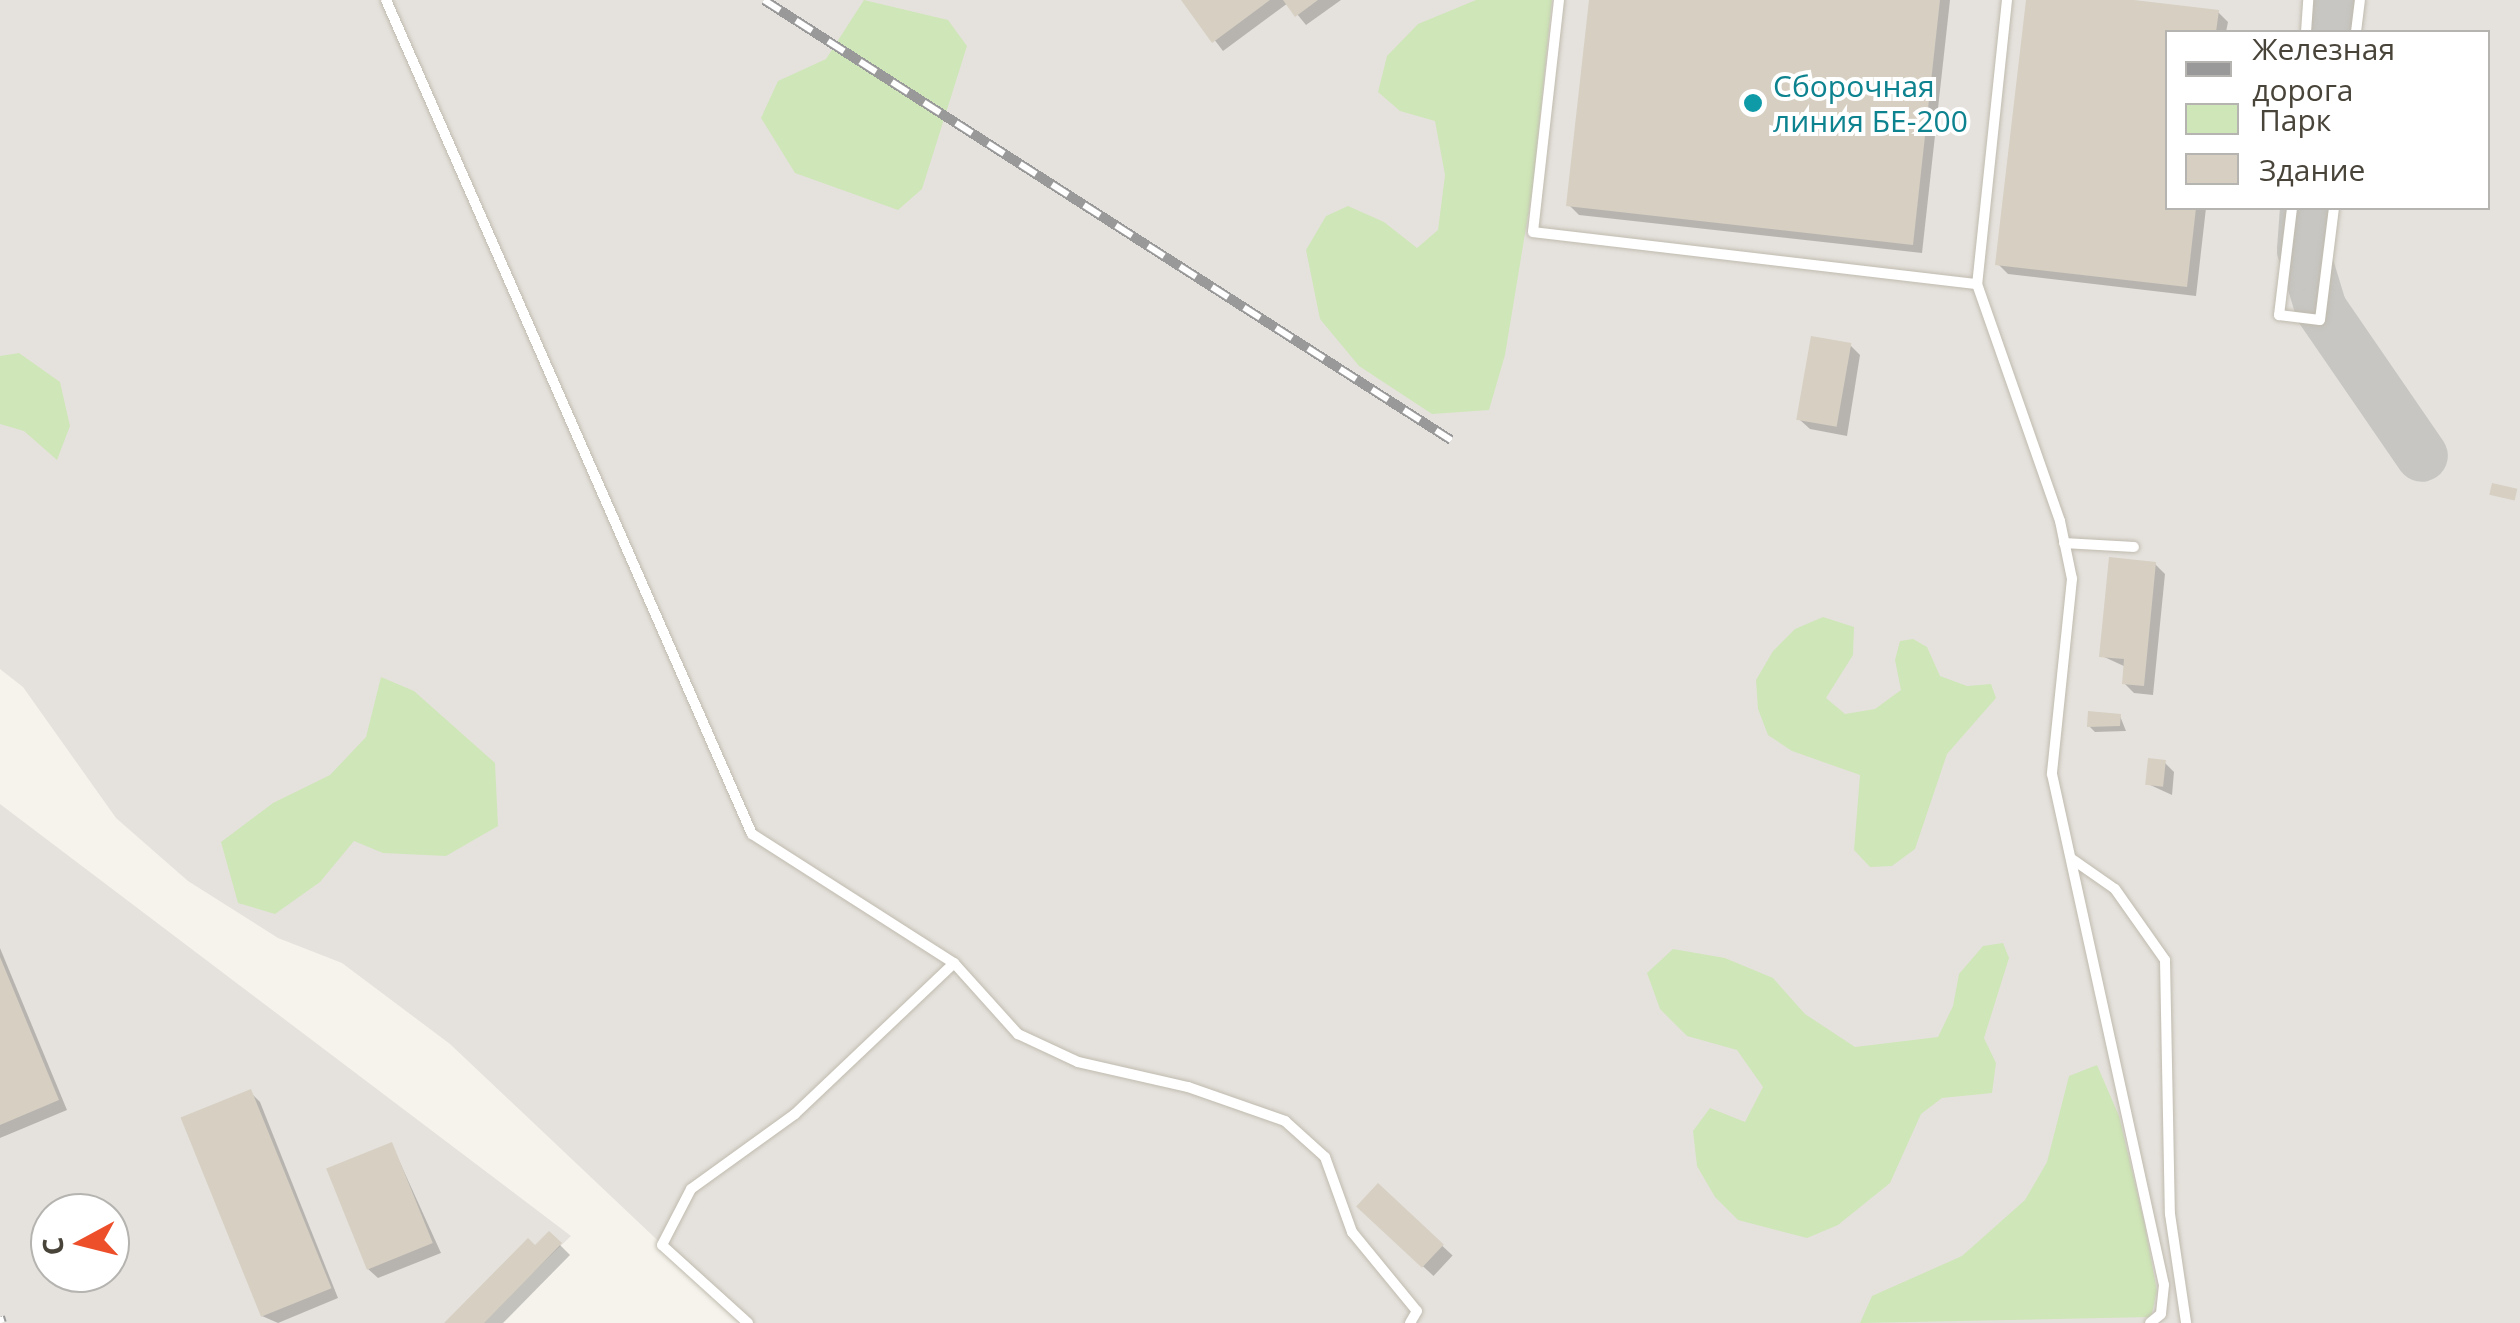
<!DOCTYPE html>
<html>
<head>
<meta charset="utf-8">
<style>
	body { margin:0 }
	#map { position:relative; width:2520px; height:1323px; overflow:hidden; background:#f5f3ec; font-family:"Open Sans",sans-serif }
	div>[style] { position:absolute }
	.industrial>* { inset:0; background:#e5e2dd }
	.green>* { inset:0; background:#cfe6b8 }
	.shadow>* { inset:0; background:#0003; transform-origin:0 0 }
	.taxiway>* { height:52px; margin:-26px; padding:0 26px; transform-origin:26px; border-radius:26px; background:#c7c6c2 }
	.building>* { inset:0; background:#d6cfc2; transform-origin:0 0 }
	.roads { filter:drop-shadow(0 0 2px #c0bbaf) drop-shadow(0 0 2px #c0bbaf) }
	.lane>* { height:10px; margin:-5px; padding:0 5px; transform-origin:5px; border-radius:5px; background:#fff }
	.rail>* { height:10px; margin-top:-5px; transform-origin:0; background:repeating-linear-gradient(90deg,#fff 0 19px,#999 0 38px); box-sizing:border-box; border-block:2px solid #999 }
	.dots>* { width:28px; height:28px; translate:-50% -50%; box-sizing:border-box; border:5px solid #fff; border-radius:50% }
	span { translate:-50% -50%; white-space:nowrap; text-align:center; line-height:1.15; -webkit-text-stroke:8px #fff; paint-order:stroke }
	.culture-label { font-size:30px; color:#0d838f }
	.left { translate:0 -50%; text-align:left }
	.legend { position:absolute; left:2165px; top:30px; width:325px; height:180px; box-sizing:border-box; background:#fff; border:2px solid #b6b4b0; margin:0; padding:12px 18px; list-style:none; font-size:30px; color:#49443a }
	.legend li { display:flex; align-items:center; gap:20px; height:50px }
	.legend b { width:50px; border:2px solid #b6b4b0 }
	.north { position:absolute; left:30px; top:1193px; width:100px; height:100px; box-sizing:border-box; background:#fff; border:2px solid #b6b4b0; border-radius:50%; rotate:263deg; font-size:28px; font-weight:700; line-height:40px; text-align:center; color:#49443a }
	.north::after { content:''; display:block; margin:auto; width:35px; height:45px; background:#ed4f2b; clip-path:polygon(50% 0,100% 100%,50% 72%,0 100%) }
</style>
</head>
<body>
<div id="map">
	<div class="industrial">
		<i style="clip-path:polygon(evenodd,0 0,2520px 0,2520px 1323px,745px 1323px,450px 1044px,342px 963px,278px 938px,188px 881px,116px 818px,23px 687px,0 669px,0 0,2168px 32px,2488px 32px,2488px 208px,2168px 208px,2168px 32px)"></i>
		<i style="clip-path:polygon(evenodd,0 804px,571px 1236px,480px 1323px,0 1323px,0 804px,50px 1213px,110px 1213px,110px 1273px,50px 1273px,50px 1213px)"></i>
	</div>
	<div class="green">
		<i style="clip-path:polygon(864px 0,948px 20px,967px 46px,922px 189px,898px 210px,795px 173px,761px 118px,778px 81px,826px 59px)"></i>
		<i style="clip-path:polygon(1476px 0,1552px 0,1533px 185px,1505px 355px,1489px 410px,1432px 414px,1359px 366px,1320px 319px,1306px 250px,1326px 216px,1348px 206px,1384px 222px,1417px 248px,1438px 230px,1445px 175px,1435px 121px,1400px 111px,1378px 92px,1387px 56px,1418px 24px)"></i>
		<i style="clip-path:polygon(19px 353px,60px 382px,70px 426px,57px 460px,24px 431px,0 424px,0 356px)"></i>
		<i style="clip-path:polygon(1823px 617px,1854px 627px,1853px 655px,1826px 698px,1845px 714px,1875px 709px,1901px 690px,1895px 660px,1900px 641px,1913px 639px,1927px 647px,1940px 676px,1967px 686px,1991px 684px,1996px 698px,1947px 754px,1915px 849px,1892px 866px,1870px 867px,1854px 850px,1860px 775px,1792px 751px,1768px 735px,1758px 709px,1756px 680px,1773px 651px,1795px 629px)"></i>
		<i style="clip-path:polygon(381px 677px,414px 691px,495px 763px,498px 826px,446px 856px,383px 853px,354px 841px,320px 882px,275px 914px,238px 903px,221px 842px,273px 803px,330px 775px,366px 737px)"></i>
		<i style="clip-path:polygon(2003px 943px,2009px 958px,1984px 1038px,1996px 1063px,1992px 1093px,1942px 1098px,1921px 1114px,1890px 1183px,1838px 1225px,1807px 1238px,1738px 1220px,1715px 1197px,1697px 1166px,1693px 1131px,1710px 1108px,1745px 1122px,1763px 1087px,1737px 1050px,1687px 1036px,1660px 1009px,1647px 973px,1673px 949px,1725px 958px,1773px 978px,1805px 1014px,1855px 1047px,1938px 1037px,1953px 1006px,1959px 974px,1983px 946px)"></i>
		<i style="clip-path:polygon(2097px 1065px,2119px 1116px,2144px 1221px,2157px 1291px,2151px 1317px,1860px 1323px,1872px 1296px,1962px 1256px,2025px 1200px,2047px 1162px,2069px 1076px)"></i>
	</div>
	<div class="shadow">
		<i style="clip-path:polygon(1184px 0,1341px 0,1306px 25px,1288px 3px,1223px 51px)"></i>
		<i style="clip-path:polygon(1591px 0,1950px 0,1922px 253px,1579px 215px,1569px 205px)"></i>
		<i style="clip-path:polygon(2029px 0,2113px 0,2218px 12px,2228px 22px,2226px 32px,2168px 32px,2168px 208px,2206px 208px,2196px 296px,2008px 274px,1998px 264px)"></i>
		<i style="clip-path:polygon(1850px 345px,1860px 355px,1847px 436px,1810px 429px,1800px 420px)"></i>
		<i style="clip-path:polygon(2155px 564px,2165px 574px,2153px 695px,2134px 693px,2124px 683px,2126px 667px,2102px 656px)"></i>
		<i style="clip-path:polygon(2120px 716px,2126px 731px,2095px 732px,2089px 726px)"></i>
		<i style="clip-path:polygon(2164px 762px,2174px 772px,2172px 795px,2148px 784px)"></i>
		<i style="clip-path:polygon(0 948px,67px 1110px,0 1138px)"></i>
		<i style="clip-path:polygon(250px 1092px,260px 1102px,338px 1298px,278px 1323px,262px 1316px)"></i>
		<i style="clip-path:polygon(392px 1145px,441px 1253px,378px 1278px,368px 1269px)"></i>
		<i style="left:1378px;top:1186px;width:102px;height:28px;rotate:43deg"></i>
		<i style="clip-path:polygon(549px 1234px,570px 1255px,503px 1323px,447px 1323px)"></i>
	</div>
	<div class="taxiway">
		<i style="left:2327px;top:32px;width:32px;rotate:-83deg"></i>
		<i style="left:2306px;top:208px;width:42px;rotate:94.1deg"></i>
		<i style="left:2303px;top:250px;width:62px;rotate:73deg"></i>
		<i style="left:2321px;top:309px;width:178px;rotate:55.5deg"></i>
	</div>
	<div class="building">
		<i style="clip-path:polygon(1181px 0,1270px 0,1212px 43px)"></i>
		<i style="clip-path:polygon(1283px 0,1318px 0,1295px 17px)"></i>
		<i style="clip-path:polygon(1589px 0,1940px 0,1913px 245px,1566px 206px)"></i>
		<i style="clip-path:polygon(2026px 0,2134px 0,2219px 10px,2216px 32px,2168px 32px,2168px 208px,2196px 208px,2187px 287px,1995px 265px)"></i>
		<i style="left:1811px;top:336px;width:41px;height:85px;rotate:10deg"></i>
		<i style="left:2492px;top:483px;width:26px;height:12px;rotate:13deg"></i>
		<i style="clip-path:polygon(2109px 557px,2156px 562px,2144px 686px,2122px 684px,2124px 659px,2099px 657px)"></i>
		<i style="clip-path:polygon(2088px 711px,2121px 714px,2120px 726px,2087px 727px)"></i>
		<i style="left:2148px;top:758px;width:18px;height:27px;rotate:6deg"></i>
		<i style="clip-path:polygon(0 957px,59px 1100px,0 1125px)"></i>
		<i style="left:251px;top:1089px;width:215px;height:76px;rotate:68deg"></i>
		<i style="left:392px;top:1142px;width:109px;height:71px;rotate:68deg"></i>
		<i style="left:1378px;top:1183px;width:90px;height:32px;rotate:43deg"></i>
		<i style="clip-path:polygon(549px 1231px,562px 1243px,484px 1323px,444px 1323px,528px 1238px,535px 1245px)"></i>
	</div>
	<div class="roads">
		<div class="lane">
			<i style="left:386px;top:0;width:911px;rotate:66.31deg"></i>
			<i style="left:752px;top:834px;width:240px;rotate:32.6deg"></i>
			<i style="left:954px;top:963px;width:96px;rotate:48deg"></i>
			<i style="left:1018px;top:1034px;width:66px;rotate:25deg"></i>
			<i style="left:1078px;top:1062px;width:113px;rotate:12.8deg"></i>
			<i style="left:1188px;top:1087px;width:103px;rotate:19.3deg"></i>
			<i style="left:1285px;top:1121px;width:54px;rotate:42deg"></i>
			<i style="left:1325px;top:1157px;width:80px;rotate:70.2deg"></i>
			<i style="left:1352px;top:1232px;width:102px;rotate:50.6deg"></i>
			<i style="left:1417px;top:1311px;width:14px;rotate:120deg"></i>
			<i style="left:1559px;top:0;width:233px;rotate:96.4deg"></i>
			<i style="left:1533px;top:232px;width:447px;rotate:6.7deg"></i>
			<i style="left:2007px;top:0;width:286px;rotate:96deg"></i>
			<i style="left:1977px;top:284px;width:251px;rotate:70.7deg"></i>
			<i style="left:2060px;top:521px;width:59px;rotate:78.3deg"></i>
			<i style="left:2072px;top:579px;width:196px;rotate:95.9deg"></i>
			<i style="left:2052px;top:774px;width:523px;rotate:77.64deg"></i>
			<i style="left:2164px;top:1285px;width:29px;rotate:96deg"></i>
			<i style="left:2161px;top:1314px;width:14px;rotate:141deg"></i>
			<i style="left:2306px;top:32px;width:32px;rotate:-86deg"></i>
			<i style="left:2356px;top:32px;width:32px;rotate:-83deg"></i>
			<i style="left:2292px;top:208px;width:108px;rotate:96.9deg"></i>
			<i style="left:2279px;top:315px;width:41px;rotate:7deg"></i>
			<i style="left:2320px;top:320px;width:113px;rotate:-82.9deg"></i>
			<i style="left:2064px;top:543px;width:70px;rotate:3.3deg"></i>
			<i style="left:2072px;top:859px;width:52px;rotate:34.9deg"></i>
			<i style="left:2115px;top:889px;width:87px;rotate:54.8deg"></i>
			<i style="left:2165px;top:960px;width:254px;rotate:88.9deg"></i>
			<i style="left:2170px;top:1214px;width:110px;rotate:81.6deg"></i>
			<i style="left:748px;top:1323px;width:116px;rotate:-137.8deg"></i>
			<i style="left:662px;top:1245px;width:63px;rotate:-62.6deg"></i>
			<i style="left:691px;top:1189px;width:128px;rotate:-35.8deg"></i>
			<i style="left:795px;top:1114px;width:219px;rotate:-43.5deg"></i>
		</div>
	</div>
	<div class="rail">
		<i style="left:764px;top:0;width:816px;rotate:32.64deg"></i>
		<i style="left:0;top:1317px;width:6px;rotate:72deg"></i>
	</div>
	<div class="dots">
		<i style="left:1753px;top:103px;background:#0f9aa8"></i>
	</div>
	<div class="culture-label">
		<span class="left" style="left:1773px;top:103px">Сборочная<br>линия БЕ-200</span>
	</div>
	<ul class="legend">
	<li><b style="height:12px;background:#999"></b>Железная дорога</li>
	<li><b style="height:28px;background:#cfe6b8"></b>Парк</li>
	<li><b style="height:28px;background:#d6cfc2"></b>Здание</li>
	</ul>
	<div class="north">С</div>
</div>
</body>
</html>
